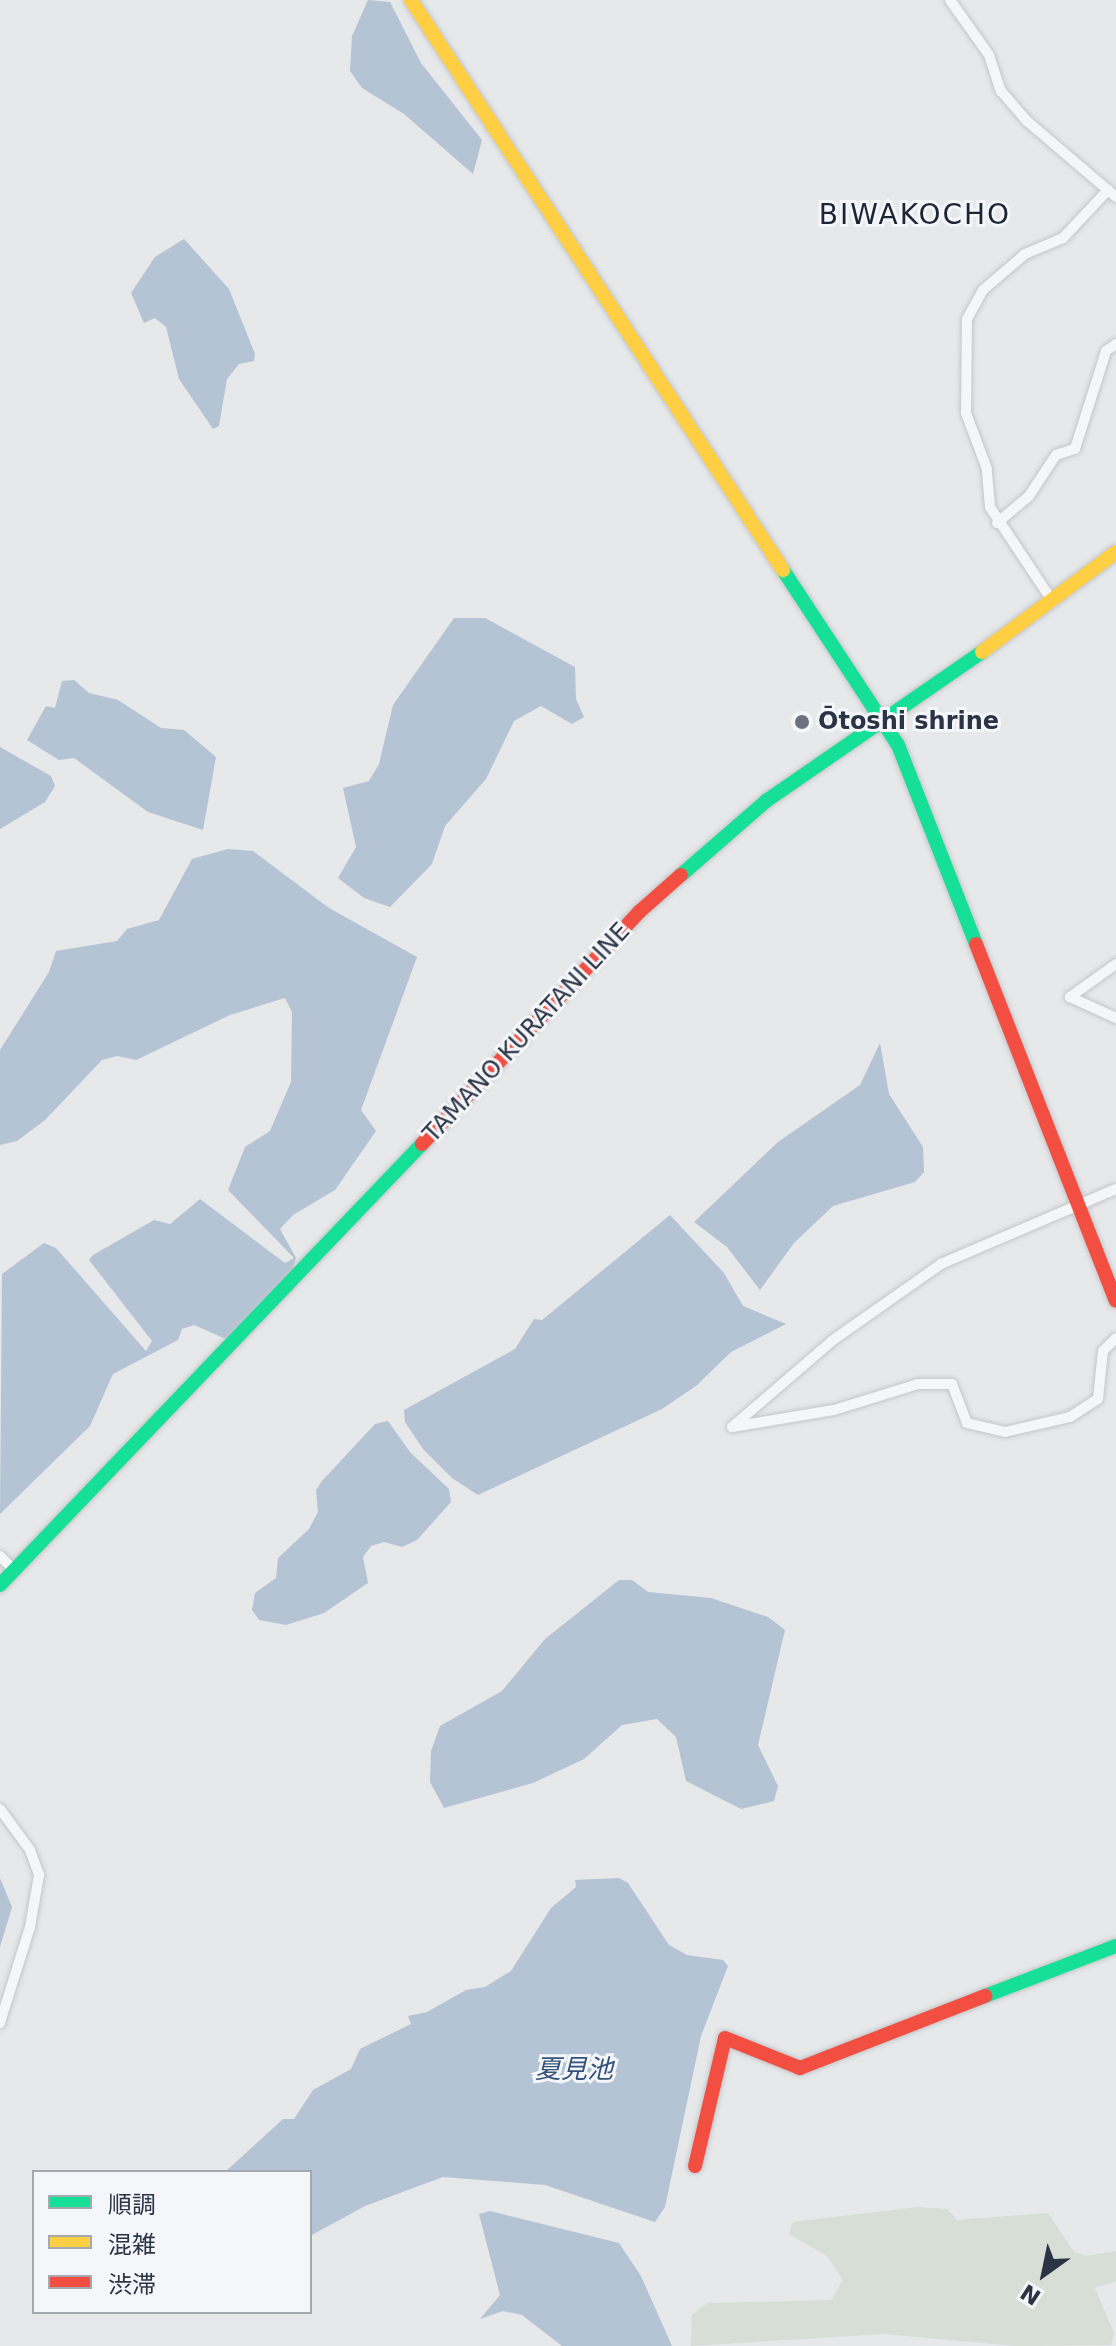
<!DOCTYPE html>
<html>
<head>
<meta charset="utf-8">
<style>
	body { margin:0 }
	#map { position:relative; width:1116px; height:2346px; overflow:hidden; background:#e6e8ea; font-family:"DejaVu Sans","Noto Sans JP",sans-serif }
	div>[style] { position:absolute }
	.green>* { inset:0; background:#d6ded6 }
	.water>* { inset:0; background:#b4c4d5 }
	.roads { filter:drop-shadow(0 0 2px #c4c6c8) drop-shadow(0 0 2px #c4c6c8) }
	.street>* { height:10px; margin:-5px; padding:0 5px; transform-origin:5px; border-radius:5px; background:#f5f6f7 }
	.fast>* { height:14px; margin:-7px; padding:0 7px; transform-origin:7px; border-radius:7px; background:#16e098 }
	.slow>* { height:14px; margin:-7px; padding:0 7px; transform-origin:7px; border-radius:7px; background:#ffcf43 }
	.jam>* { height:14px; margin:-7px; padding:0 7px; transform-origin:7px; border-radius:7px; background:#f24e42 }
	.dots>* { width:22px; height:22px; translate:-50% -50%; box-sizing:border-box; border:4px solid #f4f6f9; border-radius:50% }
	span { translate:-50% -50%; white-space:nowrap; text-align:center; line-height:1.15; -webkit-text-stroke:6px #f4f6f9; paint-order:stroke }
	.poi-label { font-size:24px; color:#2b3445; font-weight:700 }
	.left { translate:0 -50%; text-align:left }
	.street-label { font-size:24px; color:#2b3445 }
	.water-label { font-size:26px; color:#34527a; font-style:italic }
	.quarter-label { font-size:28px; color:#1d2536; letter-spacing:2px }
	.legend { position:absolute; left:32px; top:2170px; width:280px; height:144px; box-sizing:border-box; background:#f4f6f9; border:2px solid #a4a8b1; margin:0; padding:10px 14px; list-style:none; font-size:24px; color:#2b3445 }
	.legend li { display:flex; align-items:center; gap:16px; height:40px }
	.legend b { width:40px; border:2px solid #a4a8b1 }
	.north { position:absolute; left:1004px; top:2234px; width:80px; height:80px; -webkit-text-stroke:6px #f4f6f9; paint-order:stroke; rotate:213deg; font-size:22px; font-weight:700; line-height:32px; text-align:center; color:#2b3445 }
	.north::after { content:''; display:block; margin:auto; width:28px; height:36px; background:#2b3445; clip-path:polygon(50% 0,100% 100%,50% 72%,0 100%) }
</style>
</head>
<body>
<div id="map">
	<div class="green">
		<i style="clip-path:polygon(917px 2207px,947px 2209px,957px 2220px,1048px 2213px,1074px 2252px,1086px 2256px,1116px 2251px,1116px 2281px,1095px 2288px,1114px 2333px,1111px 2345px,1017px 2346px,883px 2334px,691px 2346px,692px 2315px,707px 2303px,831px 2300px,843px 2280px,827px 2256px,789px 2234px,793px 2222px)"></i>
	</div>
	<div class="water">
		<i style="clip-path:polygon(368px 0,390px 2px,421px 63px,482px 140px,473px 174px,404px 114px,362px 88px,350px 71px,352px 36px)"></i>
		<i style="clip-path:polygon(184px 239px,229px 289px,255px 354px,254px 361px,239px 364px,227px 379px,219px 426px,213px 429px,179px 379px,166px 327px,155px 318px,144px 323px,131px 293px,155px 257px)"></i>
		<i style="clip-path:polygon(454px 618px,485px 618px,575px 667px,576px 699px,584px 717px,572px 724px,541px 706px,514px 721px,486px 779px,445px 826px,432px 864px,390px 907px,364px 898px,338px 878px,356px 847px,343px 788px,369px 781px,379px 764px,393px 705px)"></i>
		<i style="clip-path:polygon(74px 680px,89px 693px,118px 700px,161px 728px,184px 730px,216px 757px,203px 830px,148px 812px,74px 758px,59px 760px,27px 740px,46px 706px,55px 708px,62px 681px)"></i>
		<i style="clip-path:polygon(0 747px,51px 776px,55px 786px,45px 802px,0 829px)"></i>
		<i style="clip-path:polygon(228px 849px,253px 851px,329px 908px,417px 957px,361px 1110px,376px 1131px,335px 1190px,293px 1215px,280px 1229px,296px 1258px,292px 1271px,226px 1339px,194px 1325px,182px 1329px,178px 1340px,113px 1374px,90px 1426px,0 1514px,2px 1274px,44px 1243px,56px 1248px,146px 1351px,152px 1341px,89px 1260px,93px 1255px,154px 1220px,170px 1224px,200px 1199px,285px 1263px,294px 1258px,228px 1190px,245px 1147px,270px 1131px,291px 1082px,292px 1012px,285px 998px,230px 1015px,136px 1060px,117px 1056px,102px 1060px,45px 1120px,17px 1141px,0 1145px,0 1050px,49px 972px,56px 951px,117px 941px,127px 929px,159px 920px,192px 859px)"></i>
		<i style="clip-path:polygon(880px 1043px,889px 1094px,923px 1147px,924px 1172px,915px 1182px,833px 1206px,794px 1243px,760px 1290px,727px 1247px,694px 1222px,778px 1142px,860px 1085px)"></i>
		<i style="clip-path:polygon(670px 1215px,724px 1273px,743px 1306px,786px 1324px,731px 1352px,696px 1386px,662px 1409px,478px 1495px,452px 1478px,423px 1449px,405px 1422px,404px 1410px,515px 1349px,534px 1319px,542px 1320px)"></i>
		<i style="clip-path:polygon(388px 1421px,410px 1452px,449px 1489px,451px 1502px,417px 1540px,402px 1547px,384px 1542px,371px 1546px,363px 1557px,368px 1583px,324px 1613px,286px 1625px,259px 1620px,252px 1610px,255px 1593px,276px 1578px,278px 1558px,309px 1529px,318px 1512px,316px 1490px,322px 1481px,375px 1424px)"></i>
		<i style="clip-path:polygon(619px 1580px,632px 1580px,648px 1592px,711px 1598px,768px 1617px,785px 1630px,758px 1745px,778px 1786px,774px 1801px,741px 1809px,686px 1781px,676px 1737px,657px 1719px,622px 1725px,584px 1759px,533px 1783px,444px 1808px,430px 1782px,431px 1751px,440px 1726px,502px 1691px,545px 1639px)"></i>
		<i style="clip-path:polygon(0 1878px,12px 1907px,0 1947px)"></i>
		<i style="clip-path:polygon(619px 1878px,628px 1883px,669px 1945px,687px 1955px,723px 1960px,728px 1966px,701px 2036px,665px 2207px,655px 2222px,545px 2185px,443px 2177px,365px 2206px,310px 2236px,310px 2172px,225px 2172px,283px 2119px,294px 2119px,313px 2090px,351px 2069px,360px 2049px,411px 2024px,408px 2016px,427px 2012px,466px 1990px,485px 1987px,511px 1971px,551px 1908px,576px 1887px,575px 1880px)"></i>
		<i style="clip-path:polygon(490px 2211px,619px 2243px,641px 2276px,672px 2346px,562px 2346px,522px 2315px,503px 2311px,480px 2319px,500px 2295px,479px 2214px)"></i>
	</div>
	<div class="roads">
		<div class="street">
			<i style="left:950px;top:0;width:67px;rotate:54.7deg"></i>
			<i style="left:989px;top:55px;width:38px;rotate:72deg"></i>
			<i style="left:1001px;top:91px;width:40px;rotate:49deg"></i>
			<i style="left:1027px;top:121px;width:117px;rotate:40.5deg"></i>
			<i style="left:997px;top:523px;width:42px;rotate:-40.2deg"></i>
			<i style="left:1029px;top:496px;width:49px;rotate:-56.6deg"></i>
			<i style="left:1056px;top:455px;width:20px;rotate:-18deg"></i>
			<i style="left:1075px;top:449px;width:103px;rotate:-72.4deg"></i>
			<i style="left:1106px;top:351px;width:12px;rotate:-35deg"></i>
			<i style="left:1053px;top:602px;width:114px;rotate:-123.6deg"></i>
			<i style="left:990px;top:507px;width:38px;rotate:-95deg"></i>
			<i style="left:987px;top:469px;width:60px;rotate:-110.6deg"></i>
			<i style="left:966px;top:413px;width:94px;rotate:-89.4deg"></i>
			<i style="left:967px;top:319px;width:33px;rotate:-61deg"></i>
			<i style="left:983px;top:290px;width:55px;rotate:-40.6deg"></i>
			<i style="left:1025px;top:254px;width:41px;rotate:-22.8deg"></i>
			<i style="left:1063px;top:238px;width:66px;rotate:-46.8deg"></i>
			<i style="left:1116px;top:964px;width:57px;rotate:144.3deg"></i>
			<i style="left:1070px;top:997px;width:51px;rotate:24.5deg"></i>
			<i style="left:732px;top:1427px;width:103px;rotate:-9.5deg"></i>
			<i style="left:834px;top:1410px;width:88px;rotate:-17.2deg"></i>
			<i style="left:918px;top:1384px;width:34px"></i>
			<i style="left:952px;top:1384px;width:42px;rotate:69deg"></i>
			<i style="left:967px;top:1423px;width:39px;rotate:13deg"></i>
			<i style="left:1005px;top:1432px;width:67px;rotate:-13deg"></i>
			<i style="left:1070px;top:1417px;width:33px;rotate:-33deg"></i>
			<i style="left:1098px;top:1399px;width:48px;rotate:-84.1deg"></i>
			<i style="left:1103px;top:1351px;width:18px;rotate:-45deg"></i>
			<i style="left:732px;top:1427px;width:133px;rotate:-40.7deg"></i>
			<i style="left:833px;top:1340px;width:132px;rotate:-35.1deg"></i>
			<i style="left:941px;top:1264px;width:190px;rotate:-23.2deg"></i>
			<i style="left:0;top:1556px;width:21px;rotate:45deg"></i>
			<i style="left:0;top:1809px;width:51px;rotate:53.8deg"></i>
			<i style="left:30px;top:1850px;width:27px;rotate:70deg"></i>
			<i style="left:39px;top:1875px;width:53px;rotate:99.8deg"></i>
			<i style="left:30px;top:1927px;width:101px;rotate:107.4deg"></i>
		</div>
		<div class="fast">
			<i style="left:783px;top:570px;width:209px;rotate:56.7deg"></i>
			<i style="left:898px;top:745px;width:214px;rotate:68.6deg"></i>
			<i style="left:681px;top:875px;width:113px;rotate:-41deg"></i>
			<i style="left:766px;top:801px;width:262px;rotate:-34.6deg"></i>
			<i style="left:0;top:1585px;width:610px;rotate:-46.26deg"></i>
			<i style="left:985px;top:1996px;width:140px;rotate:-20.9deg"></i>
		</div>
		<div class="slow">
			<i style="left:411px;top:0;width:681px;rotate:56.87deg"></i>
			<i style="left:982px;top:652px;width:167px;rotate:-36.7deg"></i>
		</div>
		<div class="jam">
			<i style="left:976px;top:944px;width:383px;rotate:68.6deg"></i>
			<i style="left:422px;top:1144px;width:318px;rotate:-46.9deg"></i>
			<i style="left:639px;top:912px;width:56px;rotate:-41.4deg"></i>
			<i style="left:695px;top:2166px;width:131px;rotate:-76.8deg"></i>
			<i style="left:725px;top:2038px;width:81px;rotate:21.8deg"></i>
			<i style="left:800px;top:2068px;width:199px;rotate:-21.3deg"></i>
		</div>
	</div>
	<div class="dots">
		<i style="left:802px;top:722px;background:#6c737f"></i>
	</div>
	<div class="poi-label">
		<span class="left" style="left:818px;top:722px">Ōtoshi shrine</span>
	</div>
	<div class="street-label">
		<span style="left:527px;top:1033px;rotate:-47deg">TAMANO KURATANI LINE</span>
	</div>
	<div class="water-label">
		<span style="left:574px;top:2070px">夏見池</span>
	</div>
	<div class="quarter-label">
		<span style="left:915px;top:215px">BIWAKOCHO</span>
	</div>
	<ul class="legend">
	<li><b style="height:10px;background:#16e098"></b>順調</li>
	<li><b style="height:10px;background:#ffcf43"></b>混雑</li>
	<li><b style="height:10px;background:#f24e42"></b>渋滞</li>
	</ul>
	<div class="north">N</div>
</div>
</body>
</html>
